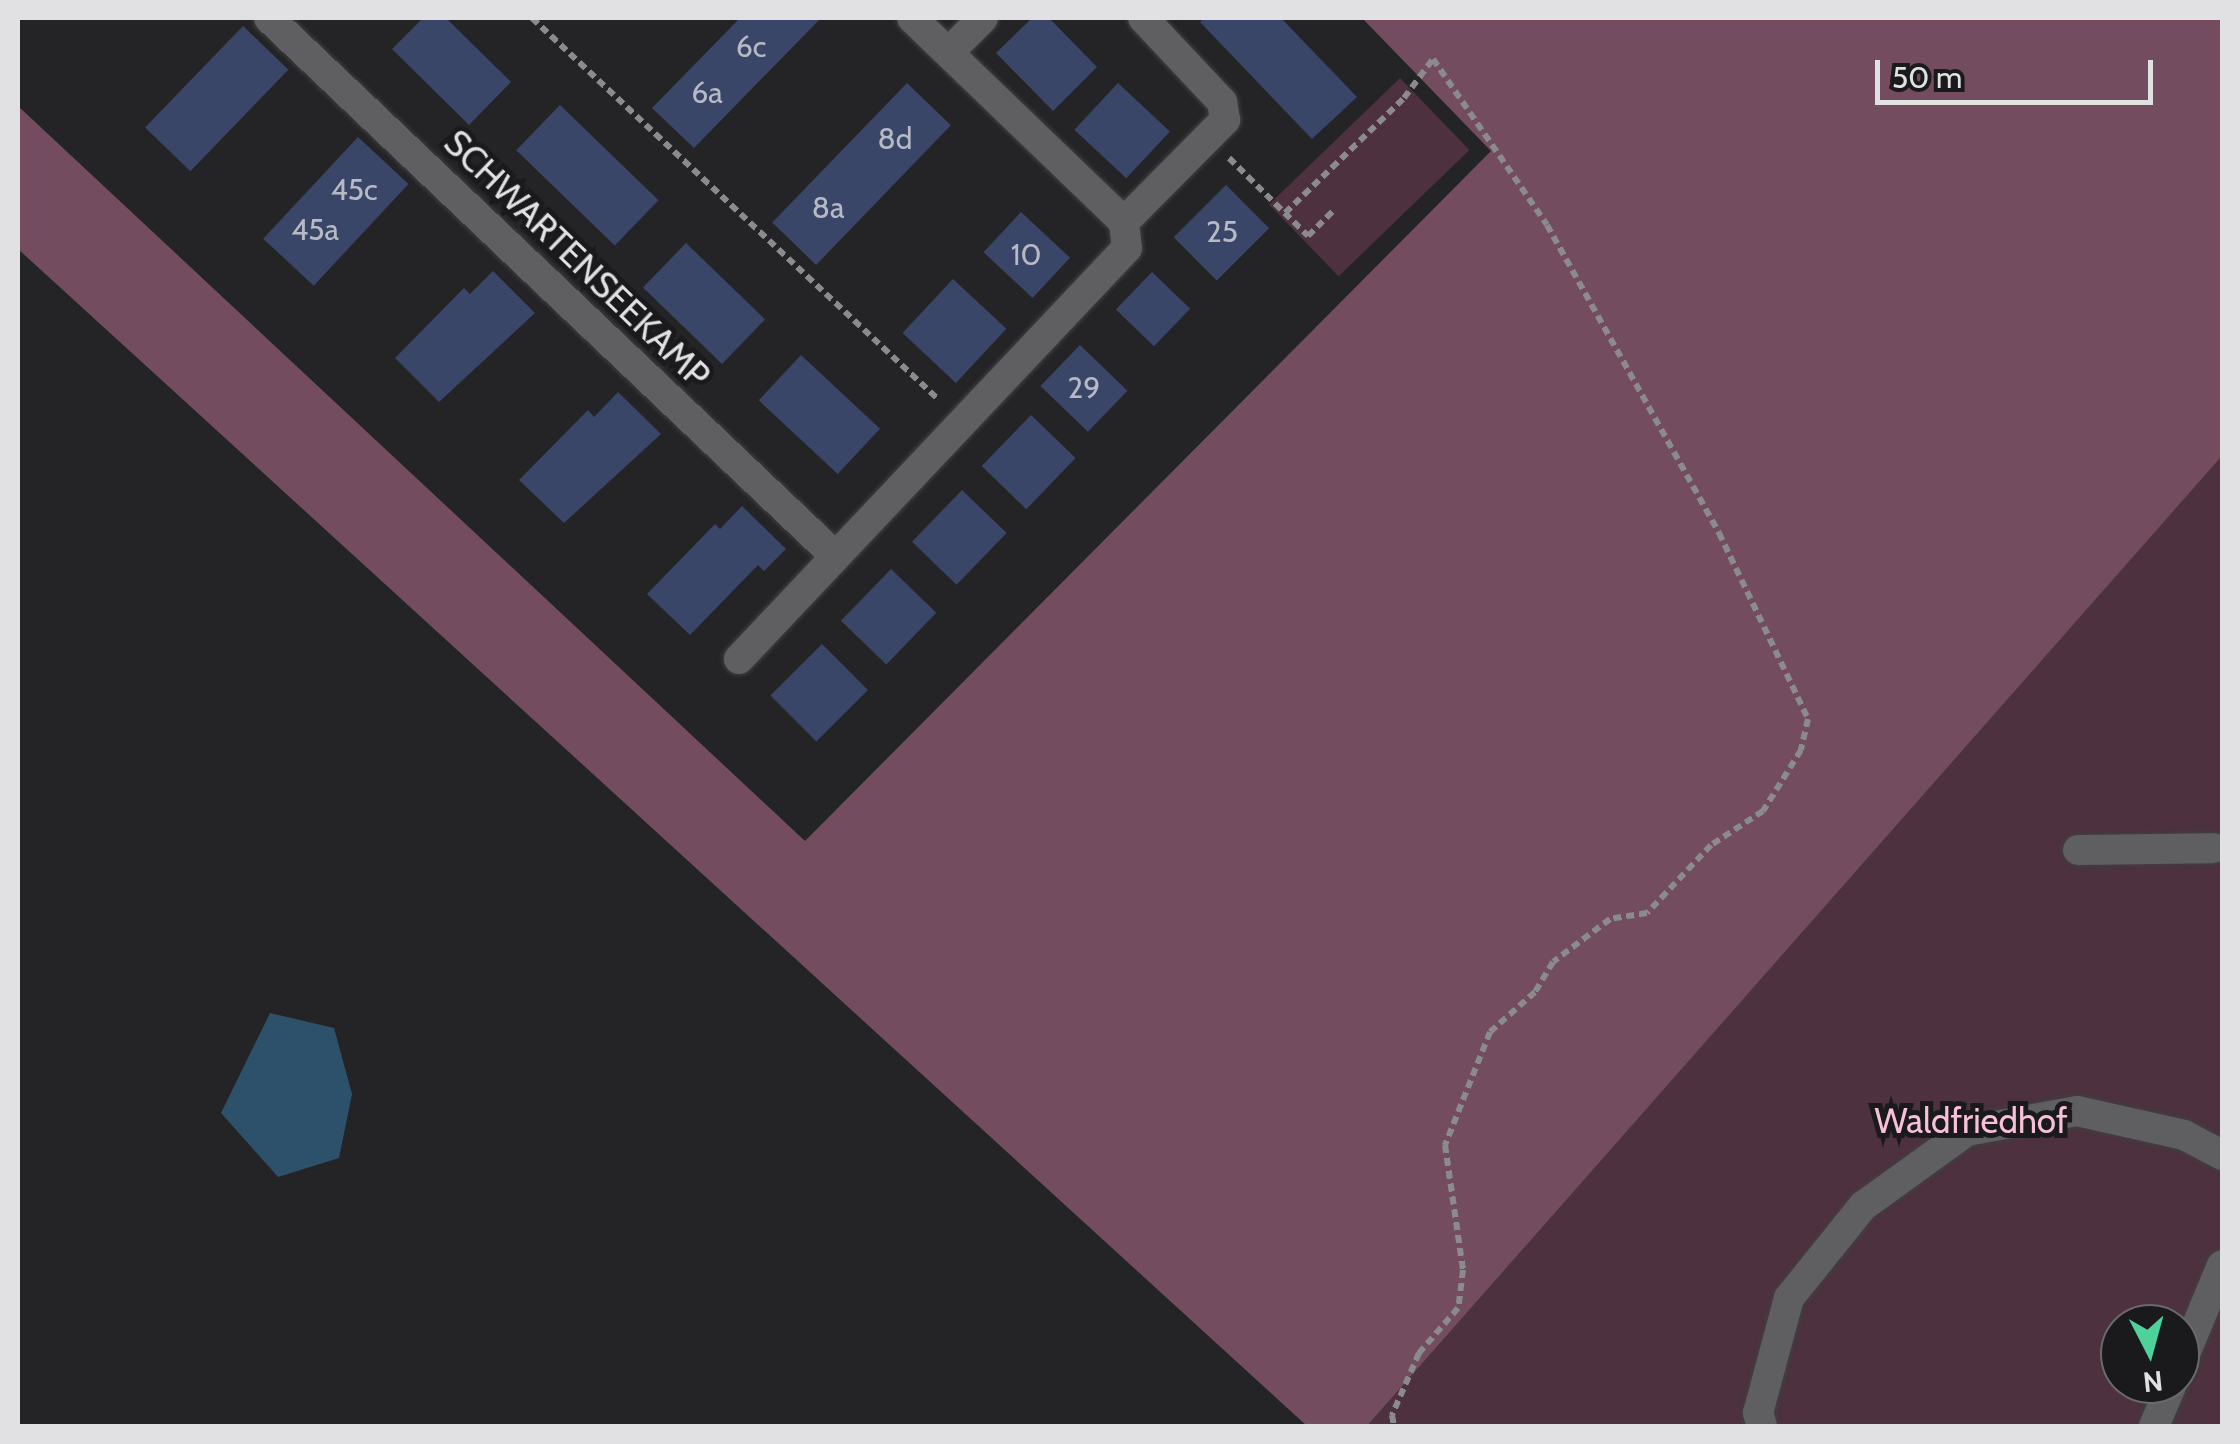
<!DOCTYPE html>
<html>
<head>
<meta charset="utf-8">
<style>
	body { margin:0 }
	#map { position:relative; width:2240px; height:1444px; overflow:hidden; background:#242326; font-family:Cabin,sans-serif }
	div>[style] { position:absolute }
	.green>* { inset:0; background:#4d313e; transform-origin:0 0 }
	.forest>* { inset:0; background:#744c5f }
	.water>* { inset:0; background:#2e516b }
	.building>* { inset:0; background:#3a4668; transform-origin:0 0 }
	.path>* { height:6px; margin-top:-3px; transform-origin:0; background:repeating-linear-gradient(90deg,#8b8a8c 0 8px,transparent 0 13px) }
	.roads { filter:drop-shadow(0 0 2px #404042) drop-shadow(0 0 2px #404042) }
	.minor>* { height:30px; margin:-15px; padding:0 15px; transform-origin:15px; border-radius:15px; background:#5f5e61 }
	span { translate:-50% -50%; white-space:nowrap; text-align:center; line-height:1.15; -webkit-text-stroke:10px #1a1a1d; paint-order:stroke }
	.number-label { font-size:30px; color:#b7bac4 }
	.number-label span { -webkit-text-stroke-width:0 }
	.street-label { font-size:35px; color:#e1e0e2 }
	.park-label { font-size:35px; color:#f8bfd9 }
	.frame { position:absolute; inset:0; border:20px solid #e1e0e2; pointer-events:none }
	.north { position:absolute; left:2100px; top:1304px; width:100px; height:100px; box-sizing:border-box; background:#1a1a1d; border:2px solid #6a696c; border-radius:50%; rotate:174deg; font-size:28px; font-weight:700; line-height:40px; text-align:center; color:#e1e0e2 }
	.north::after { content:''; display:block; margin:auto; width:35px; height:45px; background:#4dd39a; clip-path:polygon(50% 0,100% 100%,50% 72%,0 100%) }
	.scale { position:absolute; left:1875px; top:60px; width:278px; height:45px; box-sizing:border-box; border:5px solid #e1e0e2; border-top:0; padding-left:12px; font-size:30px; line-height:35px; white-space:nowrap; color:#e1e0e2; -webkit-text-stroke:8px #1a1a1d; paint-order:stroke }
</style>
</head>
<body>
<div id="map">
	<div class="green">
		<i style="left:1400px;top:78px;width:100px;height:182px;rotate:46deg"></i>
		<i style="clip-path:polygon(evenodd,2222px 456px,2222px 1426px,1367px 1426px,2222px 456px,2120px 1324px,2180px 1324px,2180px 1384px,2120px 1384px,2120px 1324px)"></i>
	</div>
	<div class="forest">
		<i style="clip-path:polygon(1362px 18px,2222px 18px,2222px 456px,1367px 1426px,1307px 1426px,18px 249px,18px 106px,805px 841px,1491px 151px)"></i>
	</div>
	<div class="water">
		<i style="clip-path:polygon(270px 1013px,334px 1028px,352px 1094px,339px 1158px,278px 1177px,221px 1113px)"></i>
	</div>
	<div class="building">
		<i style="clip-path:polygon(423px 18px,446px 18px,511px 82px,469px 125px,392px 49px)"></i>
		<i style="clip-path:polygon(740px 18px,821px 18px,694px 148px,652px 108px)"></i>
		<i style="clip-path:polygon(1032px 18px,1049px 18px,1097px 67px,1053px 111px,996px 53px)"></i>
		<i style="clip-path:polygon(1205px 18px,1281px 18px,1357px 97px,1312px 139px,1200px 22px)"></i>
		<i style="left:243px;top:26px;width:63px;height:141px;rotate:44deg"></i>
		<i style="left:907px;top:83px;width:61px;height:194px;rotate:44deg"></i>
		<i style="left:1118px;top:83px;width:71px;height:64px;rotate:43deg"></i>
		<i style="left:560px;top:105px;width:137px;height:63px;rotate:44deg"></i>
		<i style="left:358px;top:137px;width:69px;height:139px;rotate:43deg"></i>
		<i style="left:1226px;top:185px;width:61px;height:74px;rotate:45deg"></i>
		<i style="left:1021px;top:212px;width:67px;height:55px;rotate:43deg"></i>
		<i style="left:686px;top:243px;width:110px;height:62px;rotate:44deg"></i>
		<i style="clip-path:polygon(493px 271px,535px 313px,439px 402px,395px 358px,464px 288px,470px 294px)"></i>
		<i style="left:1152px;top:272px;width:53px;height:52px;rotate:44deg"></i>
		<i style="left:953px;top:279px;width:73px;height:74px;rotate:43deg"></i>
		<i style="left:1080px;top:345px;width:66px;height:57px;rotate:44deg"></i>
		<i style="left:801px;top:355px;width:108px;height:62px;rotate:43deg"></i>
		<i style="clip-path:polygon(618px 392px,661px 434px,564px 523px,519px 480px,588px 410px,594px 417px)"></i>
		<i style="left:1031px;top:415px;width:62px;height:71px;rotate:44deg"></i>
		<i style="left:962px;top:490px;width:62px;height:72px;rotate:44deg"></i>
		<i style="clip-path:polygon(742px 506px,786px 549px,764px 571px,758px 565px,690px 635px,647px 594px,715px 524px,720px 529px)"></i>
		<i style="left:891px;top:569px;width:63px;height:72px;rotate:44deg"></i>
		<i style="left:822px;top:644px;width:65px;height:73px;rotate:45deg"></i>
	</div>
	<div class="path">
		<i style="left:532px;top:18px;width:558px;rotate:43.19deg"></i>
		<i style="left:1229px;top:158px;width:111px;rotate:44.6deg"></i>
		<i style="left:1308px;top:236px;width:38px;rotate:-45deg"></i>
		<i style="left:1285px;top:213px;width:165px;rotate:-44deg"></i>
		<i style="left:1404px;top:98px;width:49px;rotate:-53.4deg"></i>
		<i style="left:1433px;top:59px;width:201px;rotate:55.5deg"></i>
		<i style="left:1547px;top:225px;width:353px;rotate:60.8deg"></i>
		<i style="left:1719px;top:533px;width:206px;rotate:64.4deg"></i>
		<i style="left:1808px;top:719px;width:32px;rotate:103deg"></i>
		<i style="left:1801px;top:750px;width:72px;rotate:121.9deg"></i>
		<i style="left:1763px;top:811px;width:62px;rotate:146.8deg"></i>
		<i style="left:1711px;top:845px;width:93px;rotate:133.3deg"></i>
		<i style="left:1647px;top:913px;width:37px;rotate:171deg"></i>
		<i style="left:1610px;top:919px;width:71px;rotate:143deg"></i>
		<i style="left:1553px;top:962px;width:35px;rotate:121deg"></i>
		<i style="left:1535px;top:992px;width:60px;rotate:138.4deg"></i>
		<i style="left:1490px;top:1032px;width:122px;rotate:111.7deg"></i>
		<i style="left:1445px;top:1145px;width:126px;rotate:81.8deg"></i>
		<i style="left:1463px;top:1270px;width:38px;rotate:97deg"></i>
		<i style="left:1458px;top:1308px;width:60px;rotate:130.9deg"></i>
		<i style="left:1419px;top:1353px;width:68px;rotate:113.5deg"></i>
		<i style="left:1392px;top:1415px;width:11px;rotate:80deg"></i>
	</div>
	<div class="roads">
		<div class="minor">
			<i style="left:269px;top:18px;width:778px;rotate:43.54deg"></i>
			<i style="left:949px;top:52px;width:48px;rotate:-45deg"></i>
			<i style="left:1124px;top:222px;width:144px;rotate:-45.3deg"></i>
			<i style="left:1225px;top:120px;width:18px;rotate:-99deg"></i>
			<i style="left:1222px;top:102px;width:115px;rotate:-133.2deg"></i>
			<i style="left:739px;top:659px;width:565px;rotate:-46.65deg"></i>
			<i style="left:1127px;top:248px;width:26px;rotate:-97deg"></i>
			<i style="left:1124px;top:222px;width:294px;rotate:-136.1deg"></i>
			<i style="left:2078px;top:850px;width:135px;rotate:-0.8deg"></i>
			<i style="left:2180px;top:1366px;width:109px;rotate:-67.4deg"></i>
			<i style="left:1762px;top:1426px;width:14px;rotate:-107deg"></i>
			<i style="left:1758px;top:1413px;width:119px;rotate:-74.9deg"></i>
			<i style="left:1789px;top:1298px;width:118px;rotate:-51.2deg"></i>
			<i style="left:1863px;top:1206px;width:128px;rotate:-35.8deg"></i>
			<i style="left:1967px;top:1131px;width:112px;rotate:-10.3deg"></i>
			<i style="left:2077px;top:1111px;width:110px;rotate:12.6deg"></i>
			<i style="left:2184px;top:1135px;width:43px;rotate:27.8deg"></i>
			<i style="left:2154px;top:1426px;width:46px;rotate:-66.8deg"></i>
		</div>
	</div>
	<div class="number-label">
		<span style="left:751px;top:47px">6c</span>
		<span style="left:707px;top:93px">6a</span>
		<span style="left:895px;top:139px">8d</span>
		<span style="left:354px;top:190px">45c</span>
		<span style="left:828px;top:208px">8a</span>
		<span style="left:315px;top:230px">45a</span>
		<span style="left:1222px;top:232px">25</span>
		<span style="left:1026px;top:255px">10</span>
		<span style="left:1084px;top:388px">29</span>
	</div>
	<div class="street-label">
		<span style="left:577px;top:259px;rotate:44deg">SCHWARTENSEEKAMP</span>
	</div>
	<div class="park-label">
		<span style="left:1971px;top:1121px">Waldfriedhof</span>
	</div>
	<div class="frame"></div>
	<div class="north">N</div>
	<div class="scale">50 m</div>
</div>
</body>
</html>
